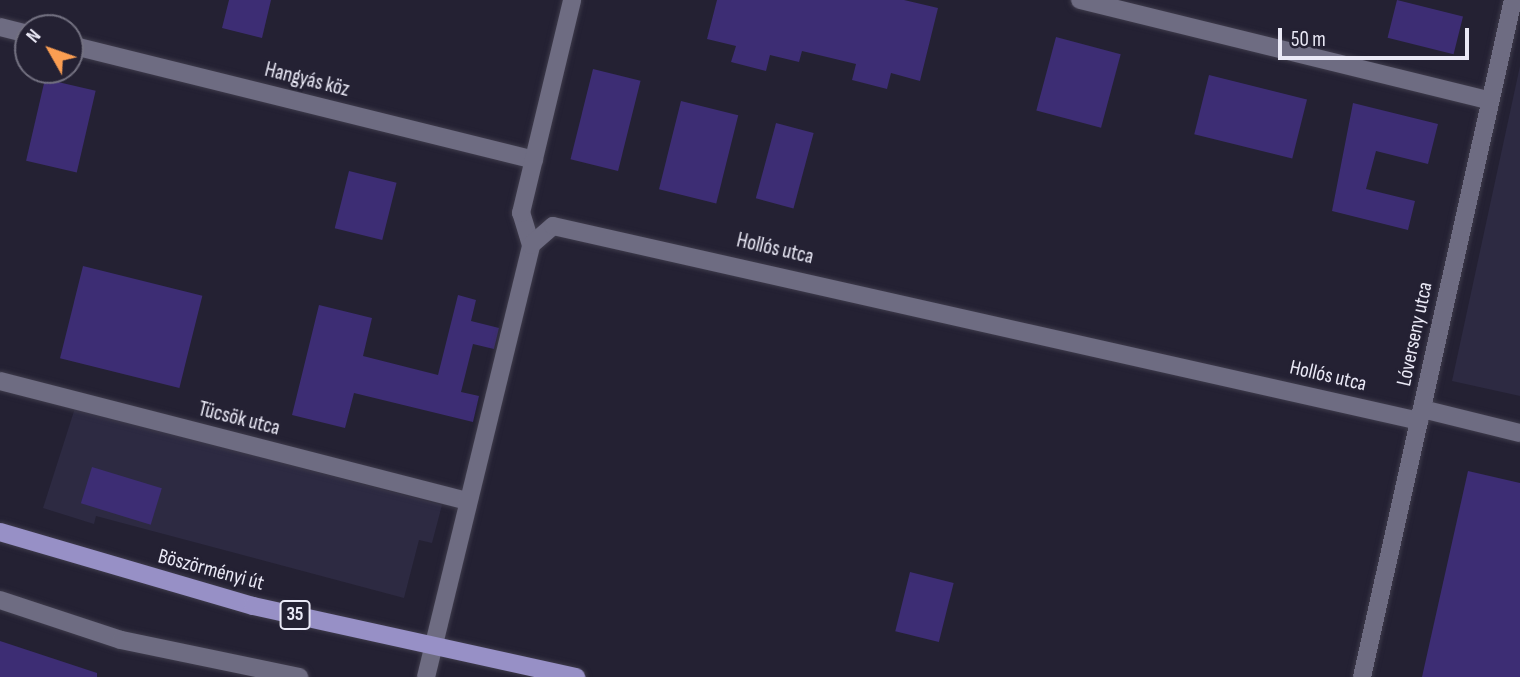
<!DOCTYPE html>
<html>
<head>
<meta charset="utf-8">
<style>
	body { margin:0 }
	#map { position:relative; width:1520px; height:677px; overflow:hidden; background:#242133; font-family:"Sofia Sans Condensed",sans-serif }
	div>[style] { position:absolute }
	.built>* { inset:0; background:#2d2a42 }
	.building>* { inset:0; background:#3d2d74; transform-origin:0 0 }
	.roads { filter:drop-shadow(0 0 2px #3e3b4b) drop-shadow(0 0 2px #3e3b4b) }
	.street>* { height:18px; margin:-9px; padding:0 9px; transform-origin:9px; border-radius:9px; background:#6e6c82 }
	.primary>* { height:18px; margin:-9px; padding:0 9px; transform-origin:9px; border-radius:9px; background:#9790c6 }
	span { translate:-50% -50%; white-space:nowrap; text-align:center; line-height:1.15; -webkit-text-stroke:6px #242133; paint-order:stroke }
	.shield-label span { padding:2px 5px; background:#242133; border:2px solid; border-radius:5px; -webkit-text-stroke-width:0 }
	.shield-label { font-size:19px; color:#eae9f6; font-weight:700 }
	.street-label { font-size:21px; color:#eae9f6 }
	.north { position:absolute; left:14px; top:14px; width:70px; height:70px; box-sizing:border-box; background:#242133; border:2px solid #737181; border-radius:50%; rotate:310deg; font-size:19px; font-weight:700; line-height:28px; text-align:center; color:#eae9f6 }
	.north::after { content:''; display:block; margin:auto; width:24px; height:32px; background:#fb9e52; clip-path:polygon(50% 0,100% 100%,50% 72%,0 100%) }
	.scale { position:absolute; left:1278px; top:28px; width:191px; height:32px; box-sizing:border-box; border:4px solid #eae9f6; border-top:0; padding-left:9px; font-size:21px; line-height:24px; white-space:nowrap; color:#eae9f6; -webkit-text-stroke:5px #242133; paint-order:stroke }
</style>
</head>
<body>
<div id="map">
	<div class="built">
		<i style="clip-path:polygon(1520px 66px,1520px 396px,1452px 381px)"></i>
		<i style="clip-path:polygon(75px 408px,442px 505px,432px 543px,419px 540px,404px 598px,96px 516px,94px 524px,43px 508px)"></i>
	</div>
	<div class="building">
		<i style="clip-path:polygon(229px 0,271px 0,262px 38px,222px 28px)"></i>
		<i style="clip-path:polygon(717px 0,904px 0,938px 8px,920px 81px,891px 73px,887px 89px,852px 80px,856px 64px,802px 51px,799px 62px,770px 55px,766px 71px,731px 62px,736px 46px,707px 39px)"></i>
		<i style="left:1397px;top:0;width:68px;height:39px;rotate:14deg"></i>
		<i style="left:1056px;top:37px;width:67px;height:76px;rotate:15deg"></i>
		<i style="left:593px;top:69px;width:49px;height:93px;rotate:14deg"></i>
		<i style="left:1209px;top:75px;width:101px;height:61px;rotate:14deg"></i>
		<i style="left:45px;top:79px;width:52px;height:84px;rotate:13deg"></i>
		<i style="left:681px;top:101px;width:59px;height:91px;rotate:14deg"></i>
		<i style="clip-path:polygon(1353px 103px,1438px 124px,1428px 164px,1376px 151px,1366px 189px,1415px 201px,1408px 230px,1332px 211px)"></i>
		<i style="left:776px;top:123px;width:39px;height:78px;rotate:15deg"></i>
		<i style="left:349px;top:171px;width:49px;height:59px;rotate:14deg"></i>
		<i style="left:83px;top:266px;width:123px;height:95px;rotate:14deg"></i>
		<i style="clip-path:polygon(458px 295px,476px 300px,471px 321px,499px 328px,494px 349px,473px 344px,461px 392px,479px 396px,473px 422px,354px 393px,345px 428px,292px 415px,319px 305px,372px 318px,363px 356px,438px 375px)"></i>
		<i style="left:92px;top:467px;width:73px;height:38px;rotate:17deg"></i>
		<i style="clip-path:polygon(1468px 471px,1520px 483px,1520px 677px,1422px 677px)"></i>
		<i style="left:910px;top:572px;width:45px;height:61px;rotate:14deg"></i>
		<i style="clip-path:polygon(0 641px,97px 673px,97px 677px,0 677px)"></i>
	</div>
	<div class="roads">
		<div class="street">
			<i style="left:1080px;top:0;width:420px;rotate:13.8deg"></i>
			<i style="left:0;top:27px;width:29px;rotate:14deg"></i>
			<i style="left:70px;top:45px;width:478px;rotate:13.9deg"></i>
			<i style="left:531px;top:245px;width:34px;rotate:-107deg"></i>
			<i style="left:521px;top:213px;width:219px;rotate:-76.5deg"></i>
			<i style="left:0;top:381px;width:482px;rotate:14.4deg"></i>
			<i style="left:1422px;top:409px;width:101px;rotate:13.8deg"></i>
			<i style="left:0;top:600px;width:127px;rotate:18.3deg"></i>
			<i style="left:121px;top:640px;width:182px;rotate:11.7deg"></i>
			<i style="left:426px;top:677px;width:445px;rotate:-76.3deg"></i>
			<i style="left:531px;top:245px;width:29px;rotate:-41deg"></i>
			<i style="left:553px;top:226px;width:888px;rotate:12.69deg"></i>
			<i style="left:1362px;top:677px;width:694px;rotate:-77.43deg"></i>
		</div>
		<div class="primary">
			<i style="left:0;top:532px;width:264px;rotate:16.3deg"></i>
			<i style="left:253px;top:606px;width:331px;rotate:12.4deg"></i>
		</div>
	</div>
	<div class="shield-label">
		<span style="left:295px;top:615px">35</span>
	</div>
	<div class="street-label">
		<span style="left:307px;top:80px;rotate:14deg">Hangyás köz</span>
		<span style="left:775px;top:249px;rotate:13deg">Hollós utca</span>
		<span style="left:1415px;top:334px;rotate:-78deg">Lóverseny utca</span>
		<span style="left:1328px;top:376px;rotate:13deg">Hollós utca</span>
		<span style="left:239px;top:419px;rotate:14deg">Tücsök utca</span>
		<span style="left:211px;top:570px;rotate:15deg">Böszörményi út</span>
	</div>
	<div class="north">N</div>
	<div class="scale">50 m</div>
</div>
</body>
</html>
